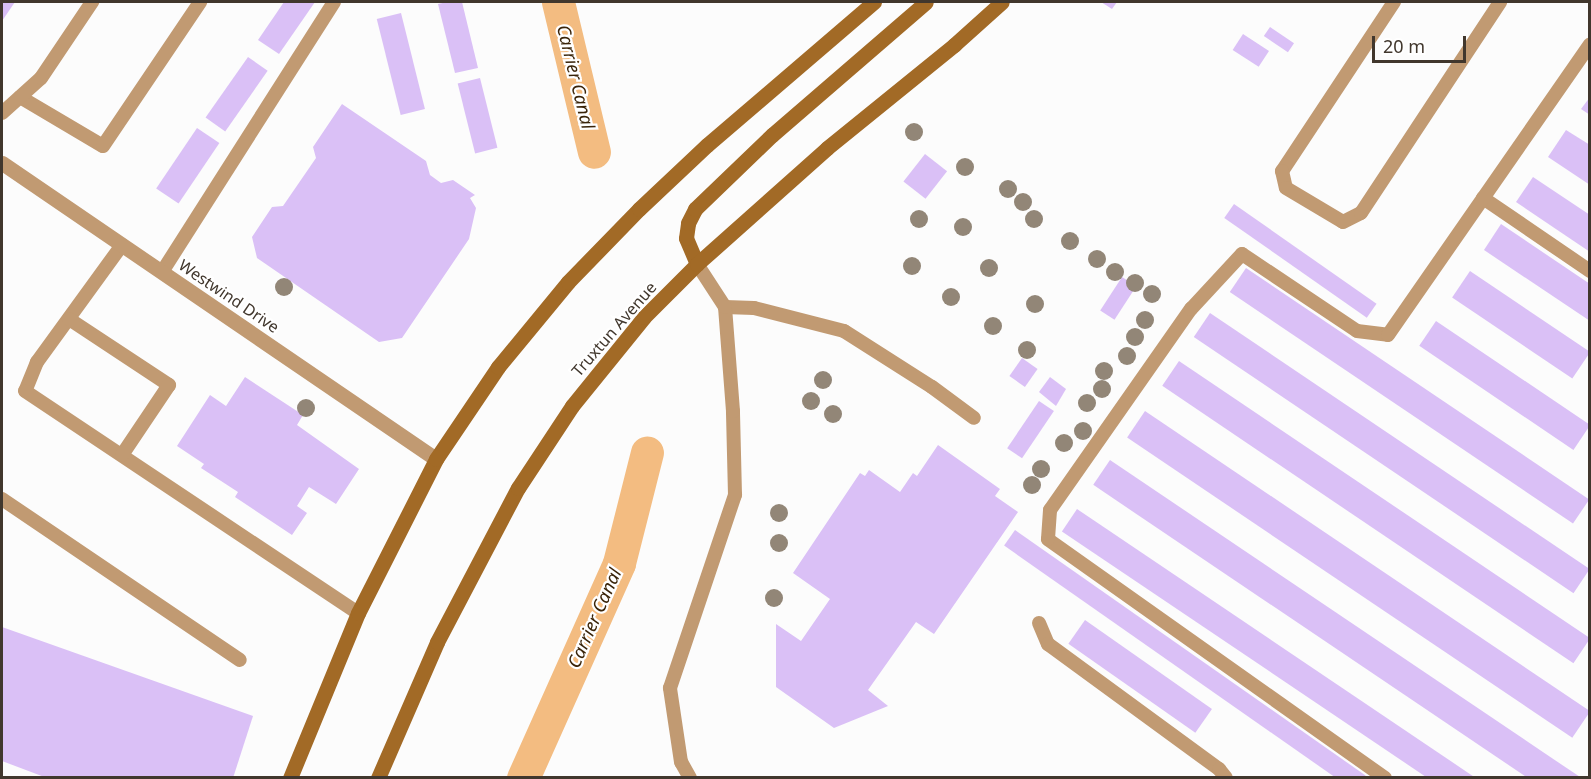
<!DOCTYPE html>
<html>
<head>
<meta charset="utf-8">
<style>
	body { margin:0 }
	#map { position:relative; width:1591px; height:779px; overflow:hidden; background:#fcfcfc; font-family:"Noto Sans",sans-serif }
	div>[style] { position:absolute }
	.canal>* { height:33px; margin:-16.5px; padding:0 16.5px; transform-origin:16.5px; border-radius:16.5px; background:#f3bc81 }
	.building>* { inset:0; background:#dac0f6; transform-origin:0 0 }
	.service>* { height:14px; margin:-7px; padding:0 7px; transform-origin:7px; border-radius:7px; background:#c19a72 }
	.tertiary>* { height:15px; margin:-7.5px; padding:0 7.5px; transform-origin:7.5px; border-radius:7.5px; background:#c19a72 }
	.secondary>* { height:15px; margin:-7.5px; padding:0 7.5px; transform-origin:7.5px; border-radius:7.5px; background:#a26a26 }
	.trees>* { width:18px; height:18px; margin:-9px; border-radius:50%; background:#928677 }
	span { translate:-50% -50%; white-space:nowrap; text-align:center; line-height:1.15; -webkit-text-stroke:4.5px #fff; paint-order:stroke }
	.street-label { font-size:16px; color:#41372d }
	.water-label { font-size:18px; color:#3a2409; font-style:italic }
	.frame { position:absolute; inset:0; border:3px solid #41372d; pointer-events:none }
	.scale { position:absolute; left:1372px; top:36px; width:94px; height:27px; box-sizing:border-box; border:3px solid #41372d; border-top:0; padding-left:8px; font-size:18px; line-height:21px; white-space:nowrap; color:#41372d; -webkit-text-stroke:4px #fff; paint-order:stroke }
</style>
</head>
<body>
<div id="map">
	<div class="canal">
		<i style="left:558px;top:2px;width:154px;rotate:76.5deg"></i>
		<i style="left:523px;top:778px;width:235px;rotate:-65.9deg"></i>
		<i style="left:619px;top:563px;width:114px;rotate:-75.8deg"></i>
	</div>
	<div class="building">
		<i style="clip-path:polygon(2px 2px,15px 2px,2px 21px)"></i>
		<i style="clip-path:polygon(284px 2px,315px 2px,279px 54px,258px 40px)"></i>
		<i style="clip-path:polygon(447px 2px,462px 2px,478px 68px,455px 73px,438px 4px)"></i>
		<i style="clip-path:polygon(1101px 2px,1117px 2px,1112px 9px)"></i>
		<i style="left:401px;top:13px;width:99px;height:25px;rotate:76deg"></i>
		<i style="left:1270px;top:27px;width:29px;height:11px;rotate:34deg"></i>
		<i style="left:1243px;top:34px;width:31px;height:19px;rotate:33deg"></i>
		<i style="left:248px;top:57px;width:24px;height:74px;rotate:35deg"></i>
		<i style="left:480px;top:78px;width:72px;height:23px;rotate:76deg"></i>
		<i style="clip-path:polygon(1590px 97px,1590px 115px,1581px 109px)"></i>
		<i style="clip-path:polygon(342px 104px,426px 161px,430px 175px,441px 183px,453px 180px,475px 195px,470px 198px,476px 208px,469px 239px,402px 338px,379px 342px,257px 258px,252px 237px,272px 207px,283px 206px,316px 158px,313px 147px)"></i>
		<i style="left:197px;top:128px;width:27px;height:73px;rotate:34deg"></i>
		<i style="clip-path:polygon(1566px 130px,1590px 145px,1590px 185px,1548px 157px)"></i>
		<i style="left:925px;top:154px;width:28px;height:35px;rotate:38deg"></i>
		<i style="clip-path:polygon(1533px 177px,1590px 215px,1590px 252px,1516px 202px)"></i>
		<i style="left:1234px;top:204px;width:174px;height:17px;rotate:35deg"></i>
		<i style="clip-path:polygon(1501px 224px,1590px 284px,1590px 321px,1484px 250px)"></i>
		<i style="left:1246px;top:268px;width:414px;height:29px;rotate:34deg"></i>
		<i style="left:1470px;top:271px;width:145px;height:32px;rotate:34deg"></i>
		<i style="left:1122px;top:277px;width:17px;height:40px;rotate:33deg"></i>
		<i style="left:1210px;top:313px;width:458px;height:29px;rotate:34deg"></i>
		<i style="left:1436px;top:321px;width:186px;height:30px;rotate:34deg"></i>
		<i style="left:1022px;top:358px;width:19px;height:22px;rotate:35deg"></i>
		<i style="left:1179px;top:361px;width:496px;height:30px;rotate:34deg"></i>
		<i style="clip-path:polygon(245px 377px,303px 415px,297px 425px,359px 469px,336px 504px,309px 487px,297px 506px,307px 513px,292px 535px,235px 497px,238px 492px,201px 468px,204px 464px,177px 446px,210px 395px,226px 406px)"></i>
		<i style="clip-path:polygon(1050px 377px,1066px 389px,1056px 406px,1039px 392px)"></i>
		<i style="left:1039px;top:401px;width:18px;height:57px;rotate:34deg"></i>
		<i style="left:1145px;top:411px;width:537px;height:32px;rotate:34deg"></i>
		<i style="clip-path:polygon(938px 445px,1000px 489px,995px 496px,1018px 512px,934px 634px,916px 622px,868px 690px,888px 706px,834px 728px,776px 687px,776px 624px,801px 641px,830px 599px,793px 573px,860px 473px,865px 476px,869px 470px,900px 492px,913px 473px,917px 476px)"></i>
		<i style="left:1110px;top:460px;width:568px;height:30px;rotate:34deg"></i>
		<i style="left:1077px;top:509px;width:481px;height:27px;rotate:34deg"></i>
		<i style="left:1015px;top:530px;width:428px;height:19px;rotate:35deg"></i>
		<i style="left:1085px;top:620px;width:155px;height:29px;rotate:35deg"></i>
		<i style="clip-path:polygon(2px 627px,253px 716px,233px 778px,47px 778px,2px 761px)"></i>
	</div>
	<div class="service">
		<i style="left:1394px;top:2px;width:203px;rotate:123.5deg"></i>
		<i style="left:1282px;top:171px;width:17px;rotate:77deg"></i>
		<i style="left:1286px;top:188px;width:66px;rotate:30.8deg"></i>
		<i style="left:1343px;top:222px;width:20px;rotate:-27deg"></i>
		<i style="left:1361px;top:213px;width:253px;rotate:-56.6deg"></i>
		<i style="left:20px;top:97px;width:96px;rotate:30.6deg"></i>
		<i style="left:103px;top:146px;width:174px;rotate:-56deg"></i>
		<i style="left:2px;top:113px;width:52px;rotate:-41.9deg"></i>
		<i style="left:41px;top:78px;width:92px;rotate:-56.1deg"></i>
		<i style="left:1483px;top:198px;width:130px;rotate:34.3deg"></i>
		<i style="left:122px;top:245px;width:145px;rotate:126deg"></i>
		<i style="left:37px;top:362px;width:31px;rotate:112deg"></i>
		<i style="left:25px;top:391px;width:400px;rotate:33.7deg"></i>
		<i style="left:162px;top:272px;width:320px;rotate:-57.5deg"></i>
		<i style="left:725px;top:307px;width:29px;rotate:2deg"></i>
		<i style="left:754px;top:308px;width:93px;rotate:14.3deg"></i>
		<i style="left:844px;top:331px;width:104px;rotate:32.5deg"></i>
		<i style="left:932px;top:387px;width:52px;rotate:36.4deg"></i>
		<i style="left:69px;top:319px;width:120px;rotate:33.4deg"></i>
		<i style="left:169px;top:385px;width:84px;rotate:123.9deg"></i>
		<i style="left:2px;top:499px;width:287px;rotate:34.1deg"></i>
		<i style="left:1039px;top:623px;width:23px;rotate:67deg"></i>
		<i style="left:1048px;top:644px;width:212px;rotate:36.2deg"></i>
		<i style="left:1219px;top:769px;width:11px;rotate:52deg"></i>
		<i style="left:690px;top:778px;width:18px;rotate:-119deg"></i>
		<i style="left:681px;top:762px;width:75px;rotate:-98.5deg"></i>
		<i style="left:670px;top:688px;width:204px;rotate:-71.4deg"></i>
		<i style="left:735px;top:495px;width:84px;rotate:-91.4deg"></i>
		<i style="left:733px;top:411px;width:104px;rotate:-94.4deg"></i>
		<i style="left:725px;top:307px;width:51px;rotate:-123.1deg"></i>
		<i style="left:1385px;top:778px;width:413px;rotate:-144.7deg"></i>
		<i style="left:1048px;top:539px;width:29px;rotate:-86deg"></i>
		<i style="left:1050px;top:510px;width:246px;rotate:-55deg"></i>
		<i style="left:1191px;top:309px;width:75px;rotate:-47.2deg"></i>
		<i style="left:1242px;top:254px;width:138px;rotate:33.8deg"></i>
		<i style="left:1357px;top:331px;width:31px;rotate:7deg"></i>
		<i style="left:1388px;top:335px;width:354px;rotate:-55.2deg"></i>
	</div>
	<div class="tertiary">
		<i style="left:2px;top:163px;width:525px;rotate:34.3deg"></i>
	</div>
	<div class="secondary">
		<i style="left:697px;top:264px;width:28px;rotate:-113deg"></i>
		<i style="left:686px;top:238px;width:15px;rotate:-82deg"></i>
		<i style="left:688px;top:223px;width:16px;rotate:-63deg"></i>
		<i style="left:695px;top:209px;width:107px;rotate:-43.9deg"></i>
		<i style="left:772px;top:135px;width:203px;rotate:-40.8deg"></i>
		<i style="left:290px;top:778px;width:178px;rotate:-67.6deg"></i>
		<i style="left:358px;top:613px;width:173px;rotate:-63.1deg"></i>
		<i style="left:436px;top:459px;width:111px;rotate:-56deg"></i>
		<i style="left:498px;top:367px;width:110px;rotate:-50.5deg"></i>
		<i style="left:568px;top:282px;width:102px;rotate:-45.8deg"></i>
		<i style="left:639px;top:209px;width:93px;rotate:-43.3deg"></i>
		<i style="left:707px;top:145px;width:220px;rotate:-40.6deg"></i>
		<i style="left:378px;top:778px;width:148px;rotate:-66.5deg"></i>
		<i style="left:437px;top:642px;width:174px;rotate:-62.3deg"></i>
		<i style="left:518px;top:488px;width:98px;rotate:-56.6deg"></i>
		<i style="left:572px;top:406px;width:114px;rotate:-51deg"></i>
		<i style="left:644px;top:317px;width:75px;rotate:-45deg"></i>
		<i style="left:697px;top:264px;width:174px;rotate:-41.7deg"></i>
		<i style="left:827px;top:148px;width:164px;rotate:-39deg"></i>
		<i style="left:954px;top:45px;width:64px;rotate:-41.9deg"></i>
	</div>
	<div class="trees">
		<i style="left:914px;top:132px"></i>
		<i style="left:965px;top:167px"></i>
		<i style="left:1008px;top:189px"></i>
		<i style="left:1023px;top:202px"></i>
		<i style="left:919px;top:219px"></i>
		<i style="left:1034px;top:219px"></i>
		<i style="left:963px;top:227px"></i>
		<i style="left:1070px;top:241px"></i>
		<i style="left:1097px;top:259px"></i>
		<i style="left:912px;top:266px"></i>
		<i style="left:989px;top:268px"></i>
		<i style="left:1115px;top:272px"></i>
		<i style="left:1135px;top:283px"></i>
		<i style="left:284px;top:287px"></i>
		<i style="left:1152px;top:294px"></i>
		<i style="left:951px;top:297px"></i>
		<i style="left:1035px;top:304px"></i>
		<i style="left:1145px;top:320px"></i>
		<i style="left:993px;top:326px"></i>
		<i style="left:1135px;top:337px"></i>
		<i style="left:1027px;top:350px"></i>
		<i style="left:1127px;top:356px"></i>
		<i style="left:1104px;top:371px"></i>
		<i style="left:823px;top:380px"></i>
		<i style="left:1102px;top:389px"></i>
		<i style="left:811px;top:401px"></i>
		<i style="left:1087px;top:403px"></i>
		<i style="left:306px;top:408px"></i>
		<i style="left:833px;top:414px"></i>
		<i style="left:1083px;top:431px"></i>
		<i style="left:1064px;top:443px"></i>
		<i style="left:1041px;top:469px"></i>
		<i style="left:1032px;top:485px"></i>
		<i style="left:779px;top:513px"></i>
		<i style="left:779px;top:543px"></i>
		<i style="left:774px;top:598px"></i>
	</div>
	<div class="street-label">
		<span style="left:229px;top:296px;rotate:34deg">Westwind Drive</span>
		<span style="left:614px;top:329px;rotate:-49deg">Truxtun Avenue</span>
	</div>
	<div class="water-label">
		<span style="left:576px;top:77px;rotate:76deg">Carrier Canal</span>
		<span style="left:594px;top:618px;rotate:-66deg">Carrier Canal</span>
	</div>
	<div class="frame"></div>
	<div class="scale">20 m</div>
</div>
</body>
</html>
